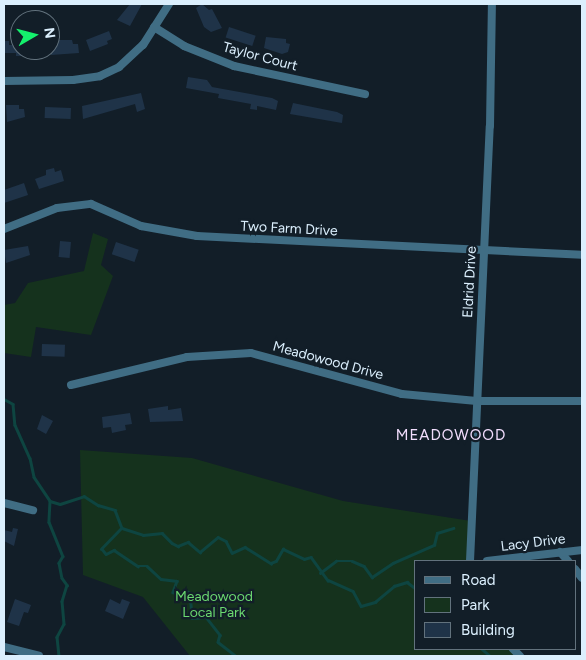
<!DOCTYPE html>
<html>
<head>
<meta charset="utf-8">
<style>
	body { margin:0 }
	#map { position:relative; width:586px; height:660px; overflow:hidden; background:#121e28; font-family:Figtree,sans-serif }
	div>[style] { position:absolute }
	.green>* { inset:0; background:#15321d }
	.stream>* { height:2.5px; margin:-1.25px; padding:0 1.25px; transform-origin:1.25px; border-radius:1.25px; background:#0e4541 }
	.building>* { inset:0; background:#1f3348; transform-origin:0 0 }
	.minor>* { height:8px; margin:-4px; padding:0 4px; transform-origin:4px; border-radius:4px; background:#406d84 }
	span { translate:-50% -50%; white-space:nowrap; text-align:center; line-height:1.15; -webkit-text-stroke:4.5px #121e28; paint-order:stroke }
	.street-label { font-size:14px; color:#dbeffd }
	.park-label { font-size:14px; color:#6bd970 }
	.neighbourhood-label { font-size:15px; color:#f2ddfd; letter-spacing:1px }
	.frame { position:absolute; inset:0; border:5px solid #dbeffd; pointer-events:none }
	.legend { position:absolute; left:414px; top:560px; width:162px; height:90px; box-sizing:border-box; background:#121e28; border:1px solid #62727d; margin:0; padding:6px 9px; list-style:none; font-size:15px; color:#dbeffd }
	.legend li { display:flex; align-items:center; gap:10px; height:25px }
	.legend b { width:25px; border:1px solid #62727d }
	.north { position:absolute; left:10px; top:10px; width:50px; height:50px; box-sizing:border-box; background:#121e28; border:1px solid #62727d; border-radius:50%; rotate:82deg; font-size:14px; font-weight:700; line-height:20px; text-align:center; color:#dbeffd }
	.north::after { content:''; display:block; margin:auto; width:18px; height:22px; background:#14f06c; clip-path:polygon(50% 0,100% 100%,50% 72%,0 100%) }
</style>
</head>
<body>
<div id="map">
	<div class="green">
		<i style="clip-path:polygon(93px 233px,108px 239px,101px 265px,113px 276px,91px 335px,36px 327px,31px 357px,4px 353px,4px 305px,15px 303px,28px 283px,84px 271px)"></i>
		<i style="clip-path:polygon(80px 450px,192px 458px,343px 501px,471px 521px,470px 561px,415px 561px,415px 649px,513px 649px,520px 656px,190px 656px,143px 597px,83px 575px)"></i>
	</div>
	<div class="stream">
		<i style="left:4px;top:399px;width:10px;rotate:29deg"></i>
		<i style="left:13px;top:404px;width:21px;rotate:85deg"></i>
		<i style="left:15px;top:425px;width:36px;rotate:66deg"></i>
		<i style="left:30px;top:458px;width:19px;rotate:78deg"></i>
		<i style="left:34px;top:477px;width:29px;rotate:56deg"></i>
		<i style="left:50px;top:501px;width:10px;rotate:17deg"></i>
		<i style="left:60px;top:504px;width:25px;rotate:-18deg"></i>
		<i style="left:84px;top:496px;width:17px;rotate:33deg"></i>
		<i style="left:98px;top:505px;width:18px;rotate:16deg"></i>
		<i style="left:115px;top:510px;width:19px;rotate:69deg"></i>
		<i style="left:122px;top:528px;width:22px;rotate:18deg"></i>
		<i style="left:143px;top:535px;width:19px;rotate:-6deg"></i>
		<i style="left:162px;top:533px;width:14px;rotate:45deg"></i>
		<i style="left:172px;top:543px;width:7px;rotate:27deg"></i>
		<i style="left:178px;top:546px;width:11px;rotate:-22deg"></i>
		<i style="left:188px;top:542px;width:16px;rotate:40deg"></i>
		<i style="left:200px;top:552px;width:23px;rotate:-40deg"></i>
		<i style="left:218px;top:537px;width:9px;rotate:27deg"></i>
		<i style="left:226px;top:541px;width:13px;rotate:63deg"></i>
		<i style="left:232px;top:553px;width:14px;rotate:-25deg"></i>
		<i style="left:245px;top:547px;width:31px;rotate:32deg"></i>
		<i style="left:271px;top:563px;width:5px;rotate:-22deg"></i>
		<i style="left:276px;top:561px;width:14px;rotate:-60deg"></i>
		<i style="left:283px;top:549px;width:23px;rotate:25deg"></i>
		<i style="left:304px;top:559px;width:7px;rotate:-16deg"></i>
		<i style="left:311px;top:557px;width:29px;rotate:54deg"></i>
		<i style="left:328px;top:580px;width:27px;rotate:24deg"></i>
		<i style="left:353px;top:591px;width:17px;rotate:62deg"></i>
		<i style="left:361px;top:606px;width:15px;rotate:-16deg"></i>
		<i style="left:375px;top:602px;width:25px;rotate:-40deg"></i>
		<i style="left:394px;top:586px;width:14px;rotate:-17deg"></i>
		<i style="left:407px;top:582px;width:10px;rotate:37deg"></i>
		<i style="left:50px;top:501px;width:21px;rotate:93deg"></i>
		<i style="left:49px;top:522px;width:37px;rotate:68deg"></i>
		<i style="left:63px;top:556px;width:8px;rotate:120deg"></i>
		<i style="left:59px;top:563px;width:15px;rotate:79deg"></i>
		<i style="left:62px;top:578px;width:9px;rotate:54deg"></i>
		<i style="left:67px;top:585px;width:17px;rotate:107deg"></i>
		<i style="left:62px;top:601px;width:23px;rotate:85deg"></i>
		<i style="left:64px;top:624px;width:15px;rotate:118deg"></i>
		<i style="left:57px;top:637px;width:19px;rotate:84deg"></i>
		<i style="left:121px;top:529px;width:28px;rotate:134deg"></i>
		<i style="left:102px;top:549px;width:6px;rotate:51deg"></i>
		<i style="left:106px;top:554px;width:9px;rotate:-27deg"></i>
		<i style="left:114px;top:550px;width:29px;rotate:34deg"></i>
		<i style="left:138px;top:566px;width:9px"></i>
		<i style="left:147px;top:566px;width:19px;rotate:43deg"></i>
		<i style="left:161px;top:579px;width:16px;rotate:7deg"></i>
		<i style="left:177px;top:581px;width:12px;rotate:110deg"></i>
		<i style="left:173px;top:592px;width:8px;rotate:23deg"></i>
		<i style="left:180px;top:595px;width:7px;rotate:-45deg"></i>
		<i style="left:185px;top:590px;width:6px;rotate:31deg"></i>
		<i style="left:190px;top:593px;width:25px;rotate:85deg"></i>
		<i style="left:192px;top:618px;width:14px;rotate:-4deg"></i>
		<i style="left:206px;top:617px;width:23px;rotate:52deg"></i>
		<i style="left:220px;top:635px;width:7px;rotate:106deg"></i>
		<i style="left:218px;top:642px;width:23px;rotate:38deg"></i>
		<i style="left:320px;top:573px;width:20px;rotate:-37deg"></i>
		<i style="left:336px;top:561px;width:16px"></i>
		<i style="left:352px;top:561px;width:13px;rotate:23deg"></i>
		<i style="left:364px;top:566px;width:14px;rotate:54deg"></i>
		<i style="left:372px;top:577px;width:25px;rotate:-34deg"></i>
		<i style="left:393px;top:563px;width:45px;rotate:-23.7deg"></i>
		<i style="left:434px;top:545px;width:12px;rotate:-76deg"></i>
		<i style="left:437px;top:533px;width:17px;rotate:-17deg"></i>
		<i style="left:482px;top:649px;width:11px;rotate:41deg"></i>
	</div>
	<div class="building">
		<i style="clip-path:polygon(130px 4px,142px 4px,130px 26px,117px 20px)"></i>
		<i style="clip-path:polygon(202px 4px,209px 10px,212px 9px,222px 28px,211px 32px,204px 27px,196px 8px)"></i>
		<i style="left:229px;top:27px;width:28px;height:11px;rotate:18deg"></i>
		<i style="clip-path:polygon(109px 31px,112px 39px,107px 41px,108px 44px,90px 51px,86px 40px)"></i>
		<i style="clip-path:polygon(266px 37px,286px 39px,286px 43px,290px 44px,288px 52px,282px 54px,264px 48px)"></i>
		<i style="clip-path:polygon(50px 40px,72px 40px,73px 44px,78px 44px,79px 53px,51px 55px)"></i>
		<i style="clip-path:polygon(4px 41px,9px 41px,9px 45px,20px 45px,20px 50px,41px 50px,36px 56px,16px 56px,16px 53px,4px 53px)"></i>
		<i style="clip-path:polygon(188px 77px,207px 80px,212px 87px,272px 98px,278px 101px,276px 110px,257px 106px,257px 110px,250px 109px,251px 104px,218px 98px,219px 94px,186px 88px)"></i>
		<i style="clip-path:polygon(141px 93px,145px 109px,137px 112px,135px 104px,83px 119px,82px 106px)"></i>
		<i style="clip-path:polygon(293px 103px,337px 112px,343px 115px,342px 123px,290px 114px)"></i>
		<i style="clip-path:polygon(6px 105px,19px 105px,19px 109px,24px 109px,25px 117px,7px 122px)"></i>
		<i style="left:45px;top:107px;width:26px;height:11px;rotate:2deg"></i>
		<i style="clip-path:polygon(54px 168px,55px 172px,61px 170px,64px 181px,39px 189px,35px 179px,46px 175px,46px 170px)"></i>
		<i style="clip-path:polygon(24px 183px,28px 195px,4px 203px,4px 190px)"></i>
		<i style="left:60px;top:241px;width:11px;height:16px;rotate:5deg"></i>
		<i style="left:116px;top:242px;width:24px;height:13px;rotate:19deg"></i>
		<i style="clip-path:polygon(28px 246px,30px 255px,6px 263px,4px 250px)"></i>
		<i style="left:42px;top:344px;width:23px;height:12px;rotate:2deg"></i>
		<i style="clip-path:polygon(168px 406px,168px 410px,181px 408px,183px 421px,150px 422px,148px 409px)"></i>
		<i style="clip-path:polygon(130px 413px,132px 424px,125px 425px,126px 430px,112px 433px,111px 427px,103px 428px,102px 417px)"></i>
		<i style="clip-path:polygon(42px 415px,53px 421px,46px 434px,37px 429px)"></i>
		<i style="clip-path:polygon(13px 528px,18px 529px,14px 546px,4px 541px,4px 530px,12px 532px)"></i>
		<i style="clip-path:polygon(15px 599px,31px 605px,28px 613px,24px 612px,19px 626px,7px 622px)"></i>
		<i style="clip-path:polygon(110px 599px,120px 604px,122px 599px,130px 602px,123px 619px,105px 611px)"></i>
	</div>
	<div class="minor">
		<i style="left:154px;top:27px;width:36px;rotate:32deg"></i>
		<i style="left:184px;top:46px;width:54px;rotate:21.8deg"></i>
		<i style="left:234px;top:66px;width:134px;rotate:12.1deg"></i>
		<i style="left:4px;top:81px;width:69px;rotate:-0.8deg"></i>
		<i style="left:73px;top:80px;width:27px;rotate:-8deg"></i>
		<i style="left:100px;top:76px;width:21px;rotate:-25deg"></i>
		<i style="left:119px;top:67px;width:33px;rotate:-43deg"></i>
		<i style="left:143px;top:45px;width:49px;rotate:-57.6deg"></i>
		<i style="left:4px;top:229px;width:57px;rotate:-21.6deg"></i>
		<i style="left:57px;top:208px;width:34px;rotate:-7deg"></i>
		<i style="left:91px;top:204px;width:55px;rotate:23.7deg"></i>
		<i style="left:141px;top:226px;width:57px;rotate:10.1deg"></i>
		<i style="left:197px;top:236px;width:385px;rotate:2.8deg"></i>
		<i style="left:71px;top:385px;width:119px;rotate:-13.6deg"></i>
		<i style="left:187px;top:357px;width:64px;rotate:-3.6deg"></i>
		<i style="left:251px;top:353px;width:156px;rotate:15.2deg"></i>
		<i style="left:402px;top:394px;width:75px;rotate:5.3deg"></i>
		<i style="left:477px;top:401px;width:105px"></i>
		<i style="left:4px;top:503px;width:30px;rotate:14deg"></i>
		<i style="left:560px;top:552px;width:12px;rotate:48deg"></i>
		<i style="left:470px;top:561px;width:435px;rotate:-87.4deg"></i>
		<i style="left:490px;top:126px;width:122px;rotate:-89.1deg"></i>
		<i style="left:487px;top:561px;width:96px;rotate:-6.6deg"></i>
		<i style="left:575px;top:569px;width:11px;rotate:52deg"></i>
		<i style="left:4px;top:647px;width:36px;rotate:14deg"></i>
		<i style="left:513px;top:649px;width:10px;rotate:45deg"></i>
	</div>
	<div class="street-label">
		<span style="left:260px;top:57px;rotate:15deg">Taylor Court</span>
		<span style="left:289px;top:229px;rotate:3deg">Two Farm Drive</span>
		<span style="left:470px;top:282px;rotate:-87deg">Eldrid Drive</span>
		<span style="left:328px;top:361px;rotate:15deg">Meadowood Drive</span>
		<span style="left:533px;top:543px;rotate:-7deg">Lacy Drive</span>
	</div>
	<div class="park-label">
		<span style="left:214px;top:605px">Meadowood<br>Local Park</span>
	</div>
	<div class="neighbourhood-label">
		<span style="left:451px;top:436px">MEADOWOOD</span>
	</div>
	<div class="frame"></div>
	<ul class="legend">
	<li><b style="height:6px;background:#406d84"></b>Road</li>
	<li><b style="height:14px;background:#15321d"></b>Park</li>
	<li><b style="height:14px;background:#1f3348"></b>Building</li>
	</ul>
	<div class="north">N</div>
</div>
</body>
</html>
